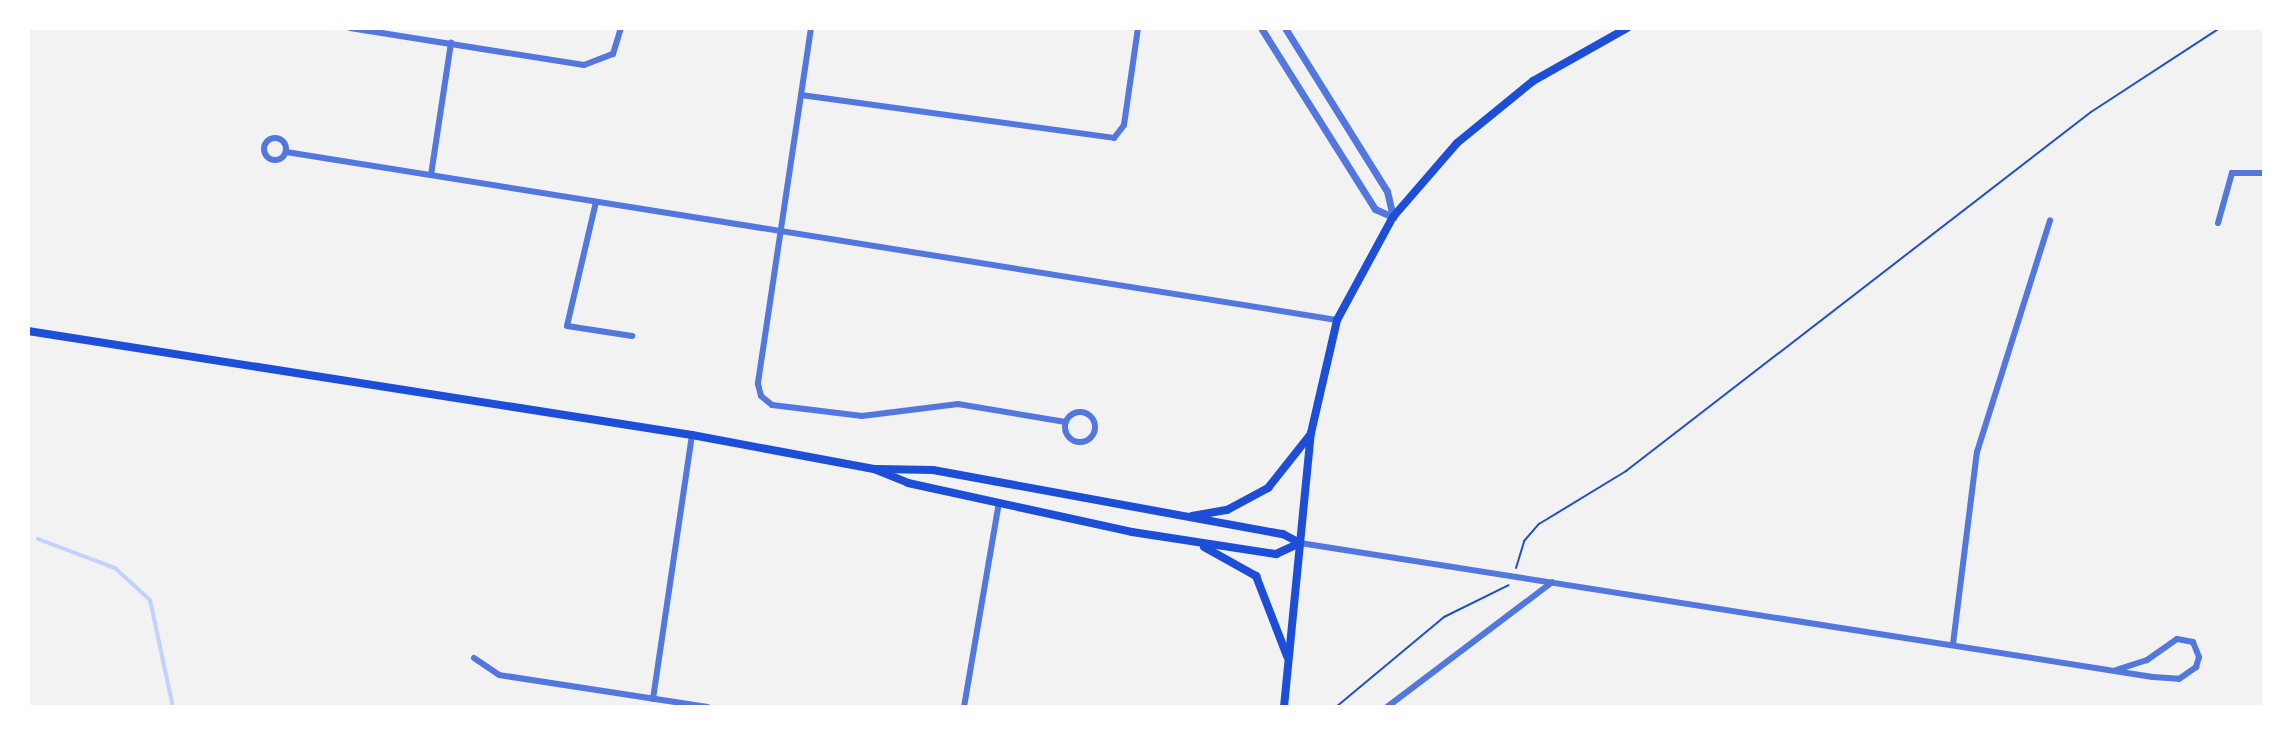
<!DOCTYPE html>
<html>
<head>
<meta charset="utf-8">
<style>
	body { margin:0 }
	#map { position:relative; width:2292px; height:735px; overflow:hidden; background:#f2f2f2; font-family:"Nunito Sans",sans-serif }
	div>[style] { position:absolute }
	.stream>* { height:4px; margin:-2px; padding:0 2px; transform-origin:2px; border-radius:2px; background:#bfd3fe }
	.path>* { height:2px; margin:-1px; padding:0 1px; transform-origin:1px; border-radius:1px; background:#1d4ed8 }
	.minor>* { height:6px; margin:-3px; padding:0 3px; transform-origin:3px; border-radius:3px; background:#5277de }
	.minor>.ring { margin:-3px; padding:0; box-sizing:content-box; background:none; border:6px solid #5277de; border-radius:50% }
	.tertiary>* { height:7px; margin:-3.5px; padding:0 3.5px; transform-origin:3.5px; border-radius:3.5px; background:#5277de }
	.secondary>* { height:8px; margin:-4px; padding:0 4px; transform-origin:4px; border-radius:4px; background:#1d4ed8 }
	span { translate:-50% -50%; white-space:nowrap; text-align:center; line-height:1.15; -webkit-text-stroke:7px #fff; paint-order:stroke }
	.frame { position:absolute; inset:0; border:30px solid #fff; pointer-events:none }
</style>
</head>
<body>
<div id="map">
	<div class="stream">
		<i style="left:38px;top:539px;width:82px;rotate:20.6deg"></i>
		<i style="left:115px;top:568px;width:47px;rotate:42.4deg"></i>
		<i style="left:150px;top:600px;width:109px;rotate:77.9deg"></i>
	</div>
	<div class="path">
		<i style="left:1516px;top:568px;width:28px;rotate:-73deg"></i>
		<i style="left:1524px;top:541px;width:23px;rotate:-49deg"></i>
		<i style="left:1539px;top:524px;width:102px;rotate:-31.3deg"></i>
		<i style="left:1626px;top:471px;width:587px;rotate:-37.67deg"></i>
		<i style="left:2091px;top:112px;width:154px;rotate:-33.1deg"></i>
		<i style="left:1336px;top:707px;width:141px;rotate:-39.8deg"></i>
		<i style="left:1444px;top:617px;width:72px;rotate:-26.2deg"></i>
	</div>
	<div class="minor">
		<i style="left:350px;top:28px;width:237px;rotate:9deg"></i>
		<i style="left:584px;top:65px;width:31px;rotate:-21deg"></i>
		<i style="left:613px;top:54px;width:27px;rotate:-73deg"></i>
		<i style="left:811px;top:28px;width:360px;rotate:98.5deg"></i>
		<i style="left:758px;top:384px;width:12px;rotate:76deg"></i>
		<i style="left:761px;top:396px;width:14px;rotate:39deg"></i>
		<i style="left:772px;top:405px;width:91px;rotate:7deg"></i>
		<i style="left:862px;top:416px;width:97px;rotate:-7.1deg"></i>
		<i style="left:958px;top:404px;width:109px;rotate:9.5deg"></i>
		<i style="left:801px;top:95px;width:316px;rotate:7.8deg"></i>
		<i style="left:1114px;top:138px;width:16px;rotate:-52deg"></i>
		<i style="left:1124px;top:125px;width:98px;rotate:-81.8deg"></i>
		<i class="ring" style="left:264px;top:138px;width:16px;height:16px"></i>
		<i style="left:286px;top:152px;width:1064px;rotate:9.08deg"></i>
		<i style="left:431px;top:175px;width:134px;rotate:-81.4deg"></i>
		<i style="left:596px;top:202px;width:127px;rotate:103.2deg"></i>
		<i style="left:567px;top:326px;width:66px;rotate:8.7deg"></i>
		<i style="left:2218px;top:223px;width:52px;rotate:-74.4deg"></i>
		<i style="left:2232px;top:173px;width:32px"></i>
		<i class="ring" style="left:1065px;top:412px;width:24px;height:24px"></i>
		<i style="left:1300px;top:543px;width:863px;rotate:8.93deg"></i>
		<i style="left:2153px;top:677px;width:26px;rotate:4deg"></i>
		<i style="left:2179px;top:679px;width:21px;rotate:-35deg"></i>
		<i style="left:2196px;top:667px;width:10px;rotate:-73deg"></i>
		<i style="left:2199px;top:657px;width:16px;rotate:-112deg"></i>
		<i style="left:2193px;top:642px;width:16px;rotate:-169deg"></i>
		<i style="left:2177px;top:639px;width:37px;rotate:145deg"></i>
		<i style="left:2147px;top:660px;width:32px;rotate:162deg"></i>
		<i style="left:1953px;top:644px;width:193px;rotate:-82.9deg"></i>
		<i style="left:1977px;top:452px;width:243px;rotate:-72.5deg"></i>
		<i style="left:474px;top:658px;width:30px;rotate:34deg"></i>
		<i style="left:499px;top:675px;width:211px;rotate:8.7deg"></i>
		<i style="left:653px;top:699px;width:267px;rotate:-81.6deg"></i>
		<i style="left:964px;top:707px;width:207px;rotate:-80.3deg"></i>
		<i style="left:1387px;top:707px;width:207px;rotate:-37.1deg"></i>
	</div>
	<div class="tertiary">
		<i style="left:1261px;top:28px;width:214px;rotate:57.8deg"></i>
		<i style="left:1375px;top:209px;width:20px;rotate:24deg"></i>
		<i style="left:1285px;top:28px;width:192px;rotate:58deg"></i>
		<i style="left:1387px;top:191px;width:27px;rotate:77deg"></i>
	</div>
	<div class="secondary">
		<i style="left:28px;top:331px;width:672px;rotate:8.9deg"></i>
		<i style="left:692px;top:435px;width:185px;rotate:10.6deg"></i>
		<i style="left:874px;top:469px;width:37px;rotate:22deg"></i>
		<i style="left:908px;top:483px;width:229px;rotate:12.3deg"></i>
		<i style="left:1132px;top:532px;width:146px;rotate:8.7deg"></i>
		<i style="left:1276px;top:554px;width:26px;rotate:-25deg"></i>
		<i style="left:877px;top:469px;width:56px;rotate:1deg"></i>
		<i style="left:933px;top:470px;width:356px;rotate:10.4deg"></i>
		<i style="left:1283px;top:534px;width:19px;rotate:28deg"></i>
		<i style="left:1192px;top:516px;width:36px;rotate:-10deg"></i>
		<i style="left:1227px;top:510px;width:47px;rotate:-28.2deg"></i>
		<i style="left:1268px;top:488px;width:68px;rotate:-51.6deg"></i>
		<i style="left:1204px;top:547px;width:60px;rotate:29.1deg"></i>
		<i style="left:1256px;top:576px;width:86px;rotate:68.8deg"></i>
		<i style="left:1284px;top:707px;width:275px;rotate:-84.4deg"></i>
		<i style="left:1311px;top:433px;width:116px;rotate:-77deg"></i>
		<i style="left:1337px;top:320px;width:117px;rotate:-61.5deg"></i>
		<i style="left:1393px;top:217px;width:98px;rotate:-49.1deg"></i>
		<i style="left:1457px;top:143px;width:98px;rotate:-39.2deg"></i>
		<i style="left:1533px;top:81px;width:108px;rotate:-29.4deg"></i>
	</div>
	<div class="frame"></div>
</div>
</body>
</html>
